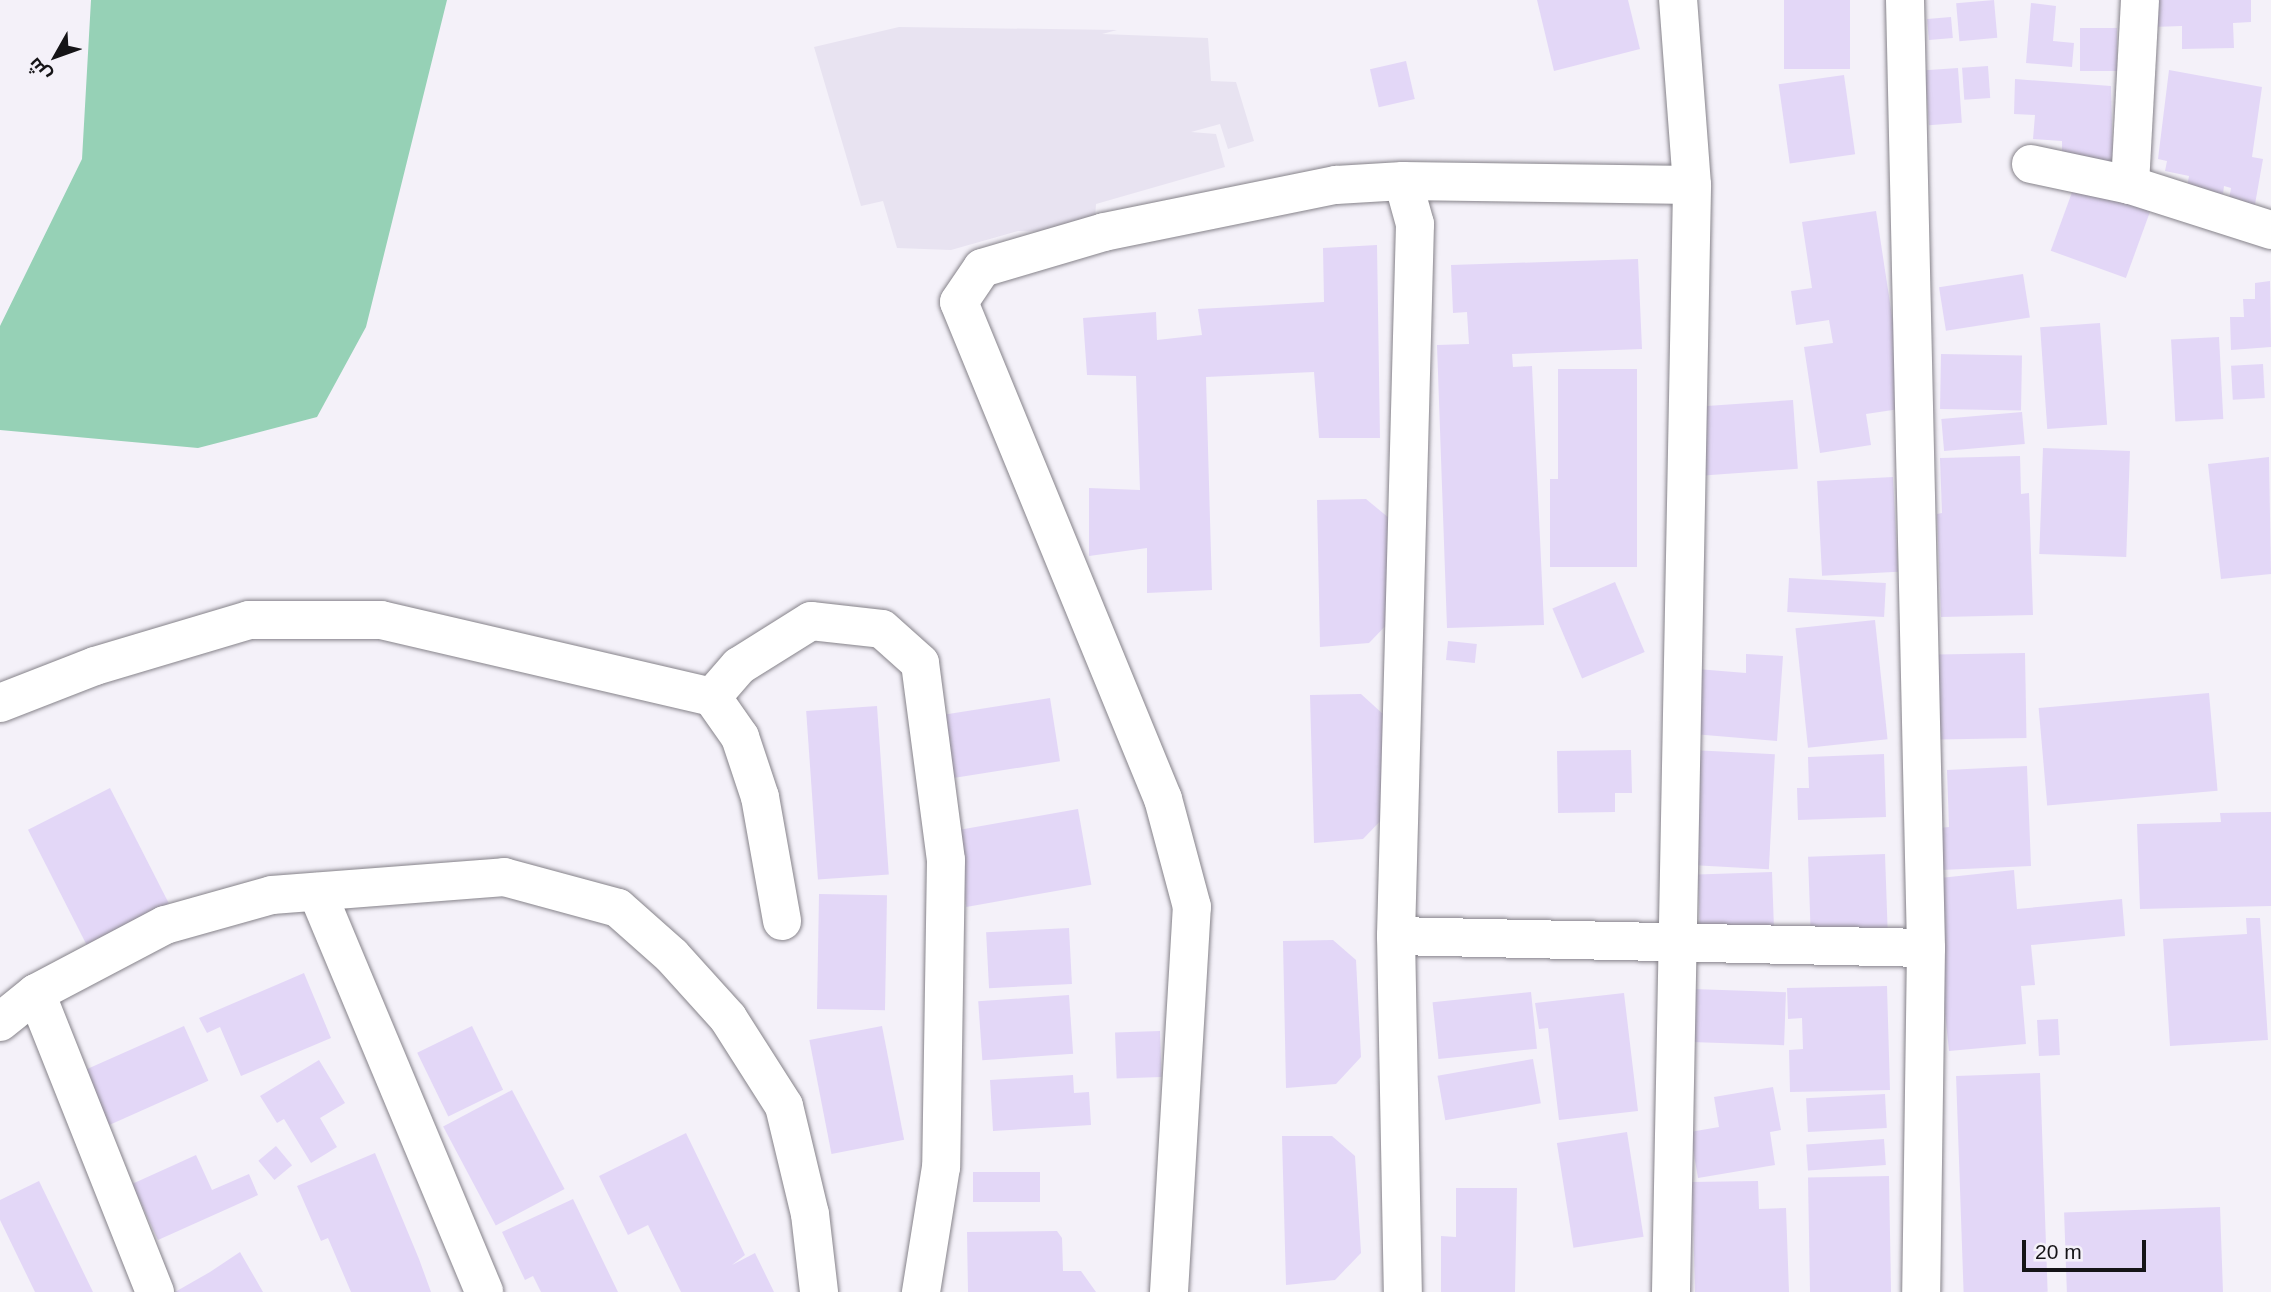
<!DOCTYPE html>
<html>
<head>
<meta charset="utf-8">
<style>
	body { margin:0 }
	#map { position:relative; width:2271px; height:1292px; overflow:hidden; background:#f4f1f9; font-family:Helvetica,Cairo,sans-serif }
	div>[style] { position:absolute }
	.built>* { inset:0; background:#e8e3f1 }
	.green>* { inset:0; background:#96d1b6 }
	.building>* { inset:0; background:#e3d7f7; transform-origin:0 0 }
	.roads { filter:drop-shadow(0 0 2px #86838a) drop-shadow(0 0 2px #86838a) }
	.minor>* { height:38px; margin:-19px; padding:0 19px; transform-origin:19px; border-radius:19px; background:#fff }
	span { translate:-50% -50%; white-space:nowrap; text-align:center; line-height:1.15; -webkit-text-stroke:7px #f4f1f9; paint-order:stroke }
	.north { position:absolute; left:21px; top:21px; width:70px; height:70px; -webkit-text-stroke:5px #f4f1f9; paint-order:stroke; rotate:230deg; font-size:19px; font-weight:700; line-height:28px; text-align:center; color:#151417 }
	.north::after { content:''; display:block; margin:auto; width:24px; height:32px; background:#151417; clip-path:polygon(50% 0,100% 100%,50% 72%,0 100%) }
	.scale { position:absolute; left:2022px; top:1240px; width:124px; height:32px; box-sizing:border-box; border:4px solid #151417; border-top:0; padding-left:9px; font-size:21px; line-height:24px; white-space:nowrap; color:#151417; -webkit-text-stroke:5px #f4f1f9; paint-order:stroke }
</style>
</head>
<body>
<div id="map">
	<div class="built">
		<i style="clip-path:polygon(899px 27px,1117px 30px,1102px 34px,1208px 38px,1211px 81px,1236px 82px,1254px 141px,1228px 149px,1220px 124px,1191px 132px,1216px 134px,1225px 167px,1096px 204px,1095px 219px,1049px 232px,1018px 231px,951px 250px,897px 248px,883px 201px,861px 206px,814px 47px)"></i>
	</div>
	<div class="green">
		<i style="clip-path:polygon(91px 0,447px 0,366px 327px,317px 417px,198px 448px,0 430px,0 326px,82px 159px)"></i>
	</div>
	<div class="building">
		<i style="clip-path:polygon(1537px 0,1628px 0,1640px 49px,1554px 71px)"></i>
		<i style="left:1784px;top:0;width:66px;height:69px"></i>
		<i style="left:1994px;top:0;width:38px;height:38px;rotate:85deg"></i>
		<i style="clip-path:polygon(2153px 0,2251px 0,2251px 22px,2233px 23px,2234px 48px,2182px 49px,2182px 26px,2153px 27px)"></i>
		<i style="clip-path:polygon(2031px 3px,2056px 6px,2053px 41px,2074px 43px,2072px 67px,2026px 63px)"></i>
		<i style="left:1951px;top:17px;width:21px;height:24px;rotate:85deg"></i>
		<i style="left:2080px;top:28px;width:37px;height:43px"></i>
		<i style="left:1406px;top:61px;width:39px;height:37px;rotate:77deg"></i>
		<i style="left:1988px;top:66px;width:32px;height:26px;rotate:86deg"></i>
		<i style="left:1958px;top:68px;width:55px;height:33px;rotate:86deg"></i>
		<i style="clip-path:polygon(2169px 70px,2262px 87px,2252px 157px,2263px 159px,2254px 210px,2228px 205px,2231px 188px,2224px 186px,2223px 194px,2187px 187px,2189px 176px,2165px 171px,2167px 161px,2158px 159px)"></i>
		<i style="left:1844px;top:75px;width:80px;height:66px;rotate:82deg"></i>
		<i style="clip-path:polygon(2015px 79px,2111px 86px,2113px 165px,2062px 163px,2062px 141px,2033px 139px,2035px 115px,2014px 114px)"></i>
		<i style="left:2075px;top:184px;width:80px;height:71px;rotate:20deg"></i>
		<i style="clip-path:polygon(1876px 211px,1906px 408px,1866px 414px,1871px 445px,1820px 453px,1804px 347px,1833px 343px,1829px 320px,1796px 325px,1791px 291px,1812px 288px,1802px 222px)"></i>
		<i style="clip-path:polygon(1377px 245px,1380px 438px,1319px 438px,1314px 372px,1206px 377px,1212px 590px,1147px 593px,1147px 548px,1089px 556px,1089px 488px,1140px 490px,1136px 376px,1087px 375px,1083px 318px,1156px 312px,1157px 340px,1202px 335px,1198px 309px,1324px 302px,1323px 248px)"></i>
		<i style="clip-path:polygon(1638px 259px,1642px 349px,1512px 354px,1513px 367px,1532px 366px,1544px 625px,1447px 628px,1437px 345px,1469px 344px,1467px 312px,1453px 313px,1451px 265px)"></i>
		<i style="left:2023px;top:274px;width:44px;height:85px;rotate:81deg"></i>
		<i style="clip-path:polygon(2270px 281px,2271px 347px,2231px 350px,2230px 317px,2244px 317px,2243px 299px,2255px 299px,2255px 283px)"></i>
		<i style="left:2100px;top:323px;width:102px;height:60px;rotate:86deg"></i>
		<i style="left:2219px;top:337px;width:82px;height:48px;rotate:87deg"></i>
		<i style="left:1941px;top:354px;width:81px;height:55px;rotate:1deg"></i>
		<i style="left:2263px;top:364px;width:34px;height:32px;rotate:87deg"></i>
		<i style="clip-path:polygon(1558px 369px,1637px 369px,1637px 567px,1550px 567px,1550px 479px,1558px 479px)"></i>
		<i style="left:1793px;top:400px;width:69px;height:94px;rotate:86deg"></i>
		<i style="left:2022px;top:412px;width:32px;height:81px;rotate:85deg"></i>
		<i style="left:2043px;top:448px;width:87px;height:106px;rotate:2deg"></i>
		<i style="clip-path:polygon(2020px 456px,2021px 494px,2029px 493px,2033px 615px,1941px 617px,1937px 514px,1942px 513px,1940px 458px)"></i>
		<i style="clip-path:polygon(2269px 457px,2271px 574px,2221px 579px,2208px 464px)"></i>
		<i style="left:1893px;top:477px;width:95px;height:76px;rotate:87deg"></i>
		<i style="clip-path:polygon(1366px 499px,1389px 518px,1395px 616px,1369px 643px,1320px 647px,1317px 500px)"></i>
		<i style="left:1789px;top:578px;width:97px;height:34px;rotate:3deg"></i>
		<i style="left:1615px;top:582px;width:76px;height:68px;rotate:67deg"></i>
		<i style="left:1875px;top:620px;width:120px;height:80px;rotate:84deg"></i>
		<i style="left:1448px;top:641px;width:29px;height:19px;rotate:6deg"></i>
		<i style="left:2025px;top:653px;width:85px;height:88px;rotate:89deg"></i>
		<i style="clip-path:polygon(1746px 654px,1783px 656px,1777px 741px,1693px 734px,1697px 669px,1746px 673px)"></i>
		<i style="left:2209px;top:693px;width:98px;height:171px;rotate:85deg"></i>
		<i style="clip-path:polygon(1361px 694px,1383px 714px,1389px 812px,1363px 839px,1314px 843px,1310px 695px)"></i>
		<i style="left:1050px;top:698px;width:64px;height:119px;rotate:81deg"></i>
		<i style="left:877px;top:706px;width:169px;height:71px;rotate:86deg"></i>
		<i style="clip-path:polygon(1631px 750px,1632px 793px,1615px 793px,1615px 812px,1558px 813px,1557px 751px)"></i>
		<i style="left:1692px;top:750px;width:83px;height:115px;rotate:3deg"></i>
		<i style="clip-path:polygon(1884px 754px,1886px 817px,1798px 820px,1797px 788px,1809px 788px,1808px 757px)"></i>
		<i style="clip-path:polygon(2027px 766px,2031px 866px,1941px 870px,1939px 828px,1949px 827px,1947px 770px)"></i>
		<i style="left:110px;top:788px;width:132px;height:92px;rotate:63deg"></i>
		<i style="left:1078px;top:809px;width:77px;height:127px;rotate:80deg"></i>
		<i style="clip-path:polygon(2271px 812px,2271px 906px,2140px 909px,2137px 824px,2221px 822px,2220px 813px)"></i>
		<i style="left:1885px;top:854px;width:77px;height:77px;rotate:88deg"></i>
		<i style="clip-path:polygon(2014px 870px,2017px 909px,2122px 899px,2125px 936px,2031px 945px,2035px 985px,2021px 986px,2026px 1044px,1949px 1051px,1931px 879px)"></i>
		<i style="left:1772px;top:872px;width:55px;height:74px;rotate:88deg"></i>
		<i style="left:819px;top:894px;width:68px;height:115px;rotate:1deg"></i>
		<i style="clip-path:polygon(2246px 918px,2260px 918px,2268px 1040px,2170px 1046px,2163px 939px,2247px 934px)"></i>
		<i style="left:1069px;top:928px;width:56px;height:83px;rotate:87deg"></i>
		<i style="clip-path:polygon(1333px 940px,1356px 960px,1361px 1057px,1336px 1084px,1286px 1088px,1283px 941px)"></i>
		<i style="clip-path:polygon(304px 973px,331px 1038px,241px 1076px,220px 1027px,207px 1033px,199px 1018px)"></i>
		<i style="clip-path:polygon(1887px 986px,1890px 1090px,1790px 1092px,1789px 1050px,1803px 1049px,1802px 1018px,1788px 1019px,1787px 988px)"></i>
		<i style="left:1693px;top:989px;width:93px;height:53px;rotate:2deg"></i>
		<i style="left:1531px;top:992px;width:57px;height:99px;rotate:84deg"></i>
		<i style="clip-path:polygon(1624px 993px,1638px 1111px,1559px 1120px,1548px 1028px,1539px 1029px,1535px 1003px)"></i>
		<i style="left:1069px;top:995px;width:59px;height:91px;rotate:86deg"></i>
		<i style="left:2058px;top:1019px;width:36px;height:21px;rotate:87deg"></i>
		<i style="left:184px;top:1026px;width:60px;height:114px;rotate:66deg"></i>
		<i style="left:472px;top:1026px;width:71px;height:61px;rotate:64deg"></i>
		<i style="left:882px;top:1026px;width:116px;height:74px;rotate:79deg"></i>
		<i style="left:1160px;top:1031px;width:46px;height:45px;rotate:88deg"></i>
		<i style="left:1533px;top:1059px;width:45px;height:97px;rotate:80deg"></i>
		<i style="clip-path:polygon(319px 1060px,345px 1103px,320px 1118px,337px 1147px,311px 1163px,284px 1119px,277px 1123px,260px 1096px)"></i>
		<i style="left:2040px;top:1073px;width:219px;height:84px;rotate:88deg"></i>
		<i style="clip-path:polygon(1073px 1075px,1074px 1093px,1089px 1092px,1091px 1125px,993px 1131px,990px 1080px)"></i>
		<i style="clip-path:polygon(1773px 1087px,1781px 1130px,1770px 1132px,1775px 1165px,1698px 1178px,1690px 1132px,1719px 1127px,1714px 1097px)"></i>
		<i style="left:512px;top:1090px;width:112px;height:78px;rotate:62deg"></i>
		<i style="left:1885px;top:1094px;width:34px;height:79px;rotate:87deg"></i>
		<i style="left:1627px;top:1132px;width:106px;height:71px;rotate:81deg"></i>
		<i style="clip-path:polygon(686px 1133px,745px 1255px,732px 1265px,755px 1253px,774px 1292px,681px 1292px,648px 1225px,628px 1235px,599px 1176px)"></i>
		<i style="clip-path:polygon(1282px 1136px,1332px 1136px,1355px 1156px,1361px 1253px,1335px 1280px,1286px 1285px)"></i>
		<i style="left:1884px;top:1139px;width:26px;height:78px;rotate:86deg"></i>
		<i style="left:276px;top:1146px;width:25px;height:23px;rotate:50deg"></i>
		<i style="clip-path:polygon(375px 1153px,419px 1259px,431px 1292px,351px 1292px,328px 1238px,321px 1241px,297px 1186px)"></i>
		<i style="clip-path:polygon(196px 1155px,212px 1190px,249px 1174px,258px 1195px,158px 1240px,132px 1184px)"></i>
		<i style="left:1040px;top:1172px;width:30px;height:67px;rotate:90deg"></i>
		<i style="left:1889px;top:1176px;width:116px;height:81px;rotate:89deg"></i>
		<i style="clip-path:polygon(39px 1181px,93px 1292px,35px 1292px,0 1220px,0 1200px)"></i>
		<i style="clip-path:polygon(1758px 1181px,1759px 1209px,1786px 1208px,1789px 1292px,1695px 1292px,1692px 1182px)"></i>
		<i style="clip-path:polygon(1456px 1188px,1517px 1188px,1515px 1292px,1441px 1292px,1441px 1236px,1456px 1237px)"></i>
		<i style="clip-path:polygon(573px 1199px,618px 1292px,541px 1292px,533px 1276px,525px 1280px,502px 1232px)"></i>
		<i style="left:2220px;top:1207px;width:85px;height:156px;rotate:88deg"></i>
		<i style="clip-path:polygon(1057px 1231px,1062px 1238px,1063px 1271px,1081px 1271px,1096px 1292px,968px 1292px,967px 1232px)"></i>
		<i style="clip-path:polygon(240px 1252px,263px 1292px,175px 1292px,210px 1272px)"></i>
	</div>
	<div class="roads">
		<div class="minor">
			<i style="left:1905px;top:0;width:948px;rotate:88.73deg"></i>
			<i style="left:1926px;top:948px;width:344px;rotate:90.8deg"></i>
			<i style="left:2031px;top:164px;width:101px;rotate:12deg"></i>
			<i style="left:2130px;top:185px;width:148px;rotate:17.7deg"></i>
			<i style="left:1403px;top:181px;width:289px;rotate:0.8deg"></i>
			<i style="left:2130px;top:185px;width:185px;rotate:-86.9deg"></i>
			<i style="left:712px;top:697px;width:41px;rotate:-48.9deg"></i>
			<i style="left:739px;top:666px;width:85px;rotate:-32deg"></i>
			<i style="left:811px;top:621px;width:71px;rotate:6.4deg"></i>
			<i style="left:882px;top:629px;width:51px;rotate:41.8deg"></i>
			<i style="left:920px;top:663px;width:199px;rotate:82.5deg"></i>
			<i style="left:946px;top:860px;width:307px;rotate:90.9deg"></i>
			<i style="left:941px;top:1167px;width:127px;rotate:99.1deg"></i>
			<i style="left:0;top:703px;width:102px;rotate:-21.3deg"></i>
			<i style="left:95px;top:666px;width:161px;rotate:-16.6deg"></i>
			<i style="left:249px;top:620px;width:132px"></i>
			<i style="left:381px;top:620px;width:340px;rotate:13.1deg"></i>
			<i style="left:712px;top:697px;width:49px;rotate:55deg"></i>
			<i style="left:740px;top:737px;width:63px;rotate:71.6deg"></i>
			<i style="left:760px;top:797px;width:126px;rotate:79.9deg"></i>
			<i style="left:317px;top:892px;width:433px;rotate:67.3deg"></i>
			<i style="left:1396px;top:936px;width:530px;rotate:1.3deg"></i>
			<i style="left:36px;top:993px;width:322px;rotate:68.3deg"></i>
			<i style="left:0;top:1022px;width:46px;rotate:-38.9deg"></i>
			<i style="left:36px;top:993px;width:146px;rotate:-27.8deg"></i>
			<i style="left:165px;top:925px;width:111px;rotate:-15.7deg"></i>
			<i style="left:272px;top:895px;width:233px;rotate:-4.4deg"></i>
			<i style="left:504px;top:877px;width:118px;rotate:15.2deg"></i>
			<i style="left:618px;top:908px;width:72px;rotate:41.6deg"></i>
			<i style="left:672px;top:956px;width:84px;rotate:47.9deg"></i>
			<i style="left:728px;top:1018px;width:104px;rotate:57.5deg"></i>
			<i style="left:784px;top:1106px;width:111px;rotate:76.5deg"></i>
			<i style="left:810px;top:1214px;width:79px;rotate:83.4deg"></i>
			<i style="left:1169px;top:1292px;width:386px;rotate:-86.6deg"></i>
			<i style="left:1192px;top:907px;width:112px;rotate:-105deg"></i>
			<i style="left:1163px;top:799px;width:537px;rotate:-112.32deg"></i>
			<i style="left:959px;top:302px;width:41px;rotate:-55.9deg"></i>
			<i style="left:982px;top:268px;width:127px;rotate:-16.4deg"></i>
			<i style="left:1104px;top:232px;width:237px;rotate:-11.5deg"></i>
			<i style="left:1336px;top:185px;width:67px;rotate:-3.4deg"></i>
			<i style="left:1403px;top:181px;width:45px;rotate:74.4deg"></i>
			<i style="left:1415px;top:224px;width:712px;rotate:91.53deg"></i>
			<i style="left:1396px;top:936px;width:356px;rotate:88.9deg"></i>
			<i style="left:1671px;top:1292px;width:1107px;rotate:-88.91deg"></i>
			<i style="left:1692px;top:185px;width:186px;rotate:-94.3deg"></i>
		</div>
	</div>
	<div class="north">ش</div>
	<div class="scale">20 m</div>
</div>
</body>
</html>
